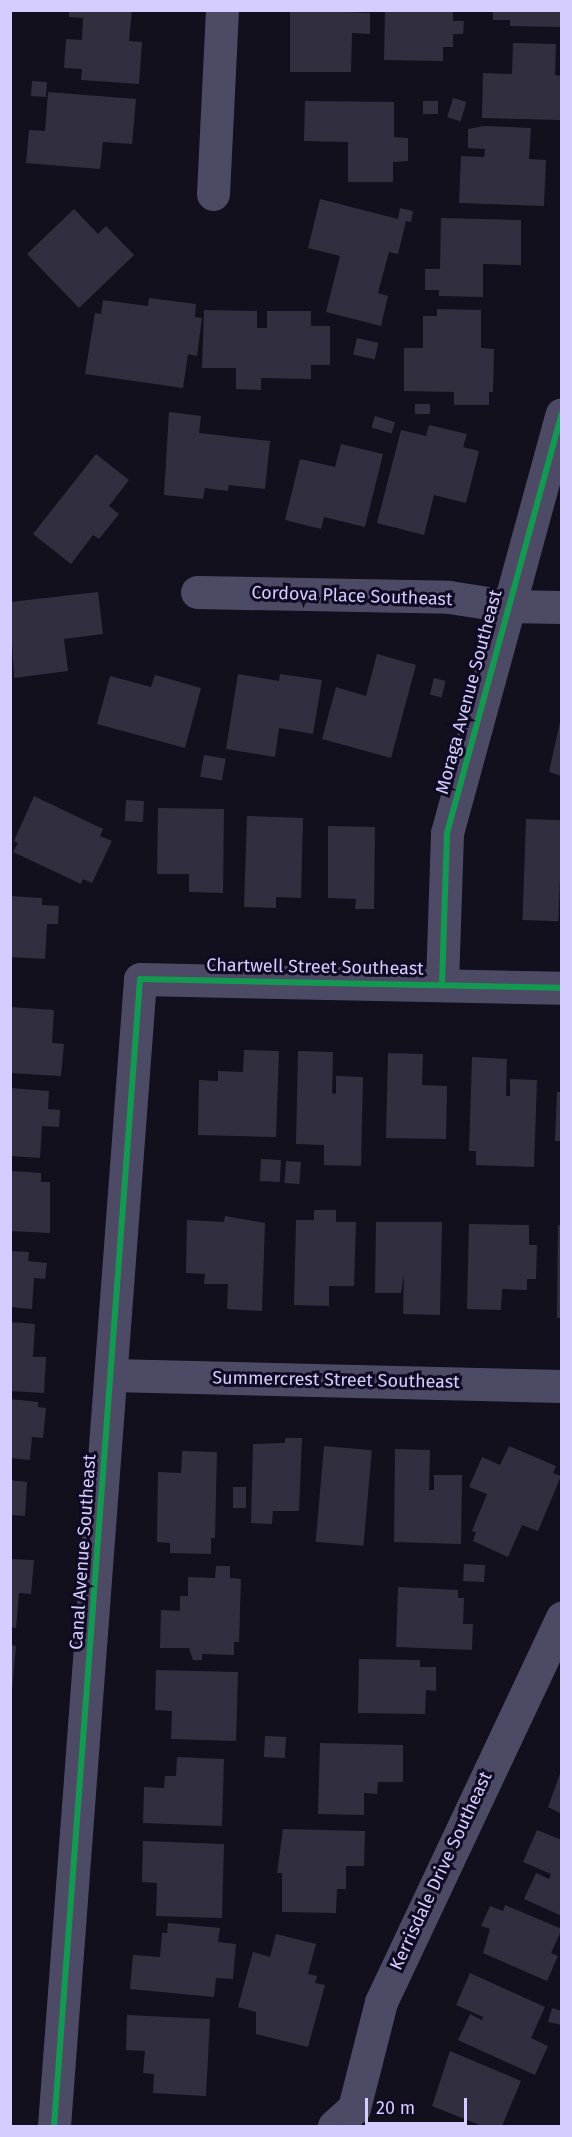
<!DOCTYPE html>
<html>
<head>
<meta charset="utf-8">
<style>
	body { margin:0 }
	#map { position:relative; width:572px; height:2137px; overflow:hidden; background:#13101d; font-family:"Fira Sans",sans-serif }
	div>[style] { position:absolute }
	.building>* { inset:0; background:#312e3f; transform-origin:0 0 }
	.minor>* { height:33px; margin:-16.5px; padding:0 16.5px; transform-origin:16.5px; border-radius:16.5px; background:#4d4a66 }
	.cycleway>* { height:6px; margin:-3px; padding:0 3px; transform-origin:3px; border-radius:3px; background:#139951 }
	span { translate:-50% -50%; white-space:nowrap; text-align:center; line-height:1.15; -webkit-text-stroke:6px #100b22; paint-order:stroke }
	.street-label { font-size:18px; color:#d5ccff }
	.frame { position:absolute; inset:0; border:12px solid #d5ccff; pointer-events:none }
	.scale { position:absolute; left:365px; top:2098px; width:102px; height:27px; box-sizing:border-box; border:3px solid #d5ccff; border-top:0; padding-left:8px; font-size:18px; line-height:21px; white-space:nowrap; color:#d5ccff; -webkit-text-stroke:4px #100b22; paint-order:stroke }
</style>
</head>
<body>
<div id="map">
	<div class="building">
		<i style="clip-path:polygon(69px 10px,132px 10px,129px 41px,142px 42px,139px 84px,81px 80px,82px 69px,64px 68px,66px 39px,82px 40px,83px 18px,69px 17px)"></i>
		<i style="clip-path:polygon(290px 10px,370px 13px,370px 34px,352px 33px,351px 72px,290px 72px)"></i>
		<i style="clip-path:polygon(385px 10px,453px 10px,453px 21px,464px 21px,463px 34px,453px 34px,453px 47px,443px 47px,443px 61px,384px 60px)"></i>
		<i style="clip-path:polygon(493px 10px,562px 10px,562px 27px,510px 26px,510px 20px,493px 20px)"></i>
		<i style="clip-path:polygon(513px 43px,556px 44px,555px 75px,562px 76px,562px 120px,482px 118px,483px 73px,512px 74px)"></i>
		<i style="left:32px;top:81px;width:15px;height:15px;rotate:4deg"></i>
		<i style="clip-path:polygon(48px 92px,136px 99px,132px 144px,103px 142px,100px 169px,26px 163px,29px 130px,45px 131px)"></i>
		<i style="left:453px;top:98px;width:14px;height:20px;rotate:17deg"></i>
		<i style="clip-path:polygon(305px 101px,394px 102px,394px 137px,408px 138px,408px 161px,393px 162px,393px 182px,348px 182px,348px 142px,304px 141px)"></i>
		<i style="left:423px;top:101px;width:15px;height:13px"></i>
		<i style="clip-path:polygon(484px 126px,531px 128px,529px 159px,546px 160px,544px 206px,459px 203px,461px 156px,484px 157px,485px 149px,468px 148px,468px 129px)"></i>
		<i style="clip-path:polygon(320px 199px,398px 219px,400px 208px,413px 211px,411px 222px,406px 221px,398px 254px,389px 252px,378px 293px,388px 296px,381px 326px,326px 312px,340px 256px,308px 248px)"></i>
		<i style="clip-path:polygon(74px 209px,98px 234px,106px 226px,134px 255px,79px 308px,27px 254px)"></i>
		<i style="clip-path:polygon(441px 218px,521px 220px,521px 265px,483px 264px,483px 297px,439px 296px,439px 290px,425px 290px,425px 269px,440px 269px)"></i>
		<i style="clip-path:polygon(149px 298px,196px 304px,195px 317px,202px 318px,197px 356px,188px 354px,183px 388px,85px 374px,95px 313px,101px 314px,103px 300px,148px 306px)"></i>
		<i style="clip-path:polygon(437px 309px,481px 310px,481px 348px,494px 349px,493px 392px,489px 392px,489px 405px,454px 405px,454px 392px,404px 391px,404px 348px,423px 348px,423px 316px,437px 316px)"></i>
		<i style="clip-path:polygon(204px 310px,257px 311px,257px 328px,267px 328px,267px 311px,311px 311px,311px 326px,330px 326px,330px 365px,311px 365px,311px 379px,261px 378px,261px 390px,236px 389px,236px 368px,202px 368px)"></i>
		<i style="left:357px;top:338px;width:22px;height:17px;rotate:13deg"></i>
		<i style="left:415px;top:404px;width:15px;height:10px"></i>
		<i style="clip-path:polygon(169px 412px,201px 416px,199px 433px,270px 441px,265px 489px,229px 485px,228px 491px,205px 488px,203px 499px,164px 495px)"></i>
		<i style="left:375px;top:416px;width:21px;height:12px;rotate:17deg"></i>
		<i style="clip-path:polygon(429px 425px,467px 434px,463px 447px,479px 451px,466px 503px,434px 495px,424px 535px,377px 523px,401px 430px,426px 436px)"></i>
		<i style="clip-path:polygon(341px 444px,383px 454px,365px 527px,324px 517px,321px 529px,285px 520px,300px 459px,335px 467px)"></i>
		<i style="clip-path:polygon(96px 454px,129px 480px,109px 506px,119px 514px,99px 539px,93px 535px,71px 564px,33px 534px)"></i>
		<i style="clip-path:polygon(98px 592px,103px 634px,64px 639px,68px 671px,14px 678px,10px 602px)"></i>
		<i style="clip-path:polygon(377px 654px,416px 665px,391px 758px,322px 739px,336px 687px,366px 696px)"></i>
		<i style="clip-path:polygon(238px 674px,279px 681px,280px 674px,322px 680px,313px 734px,279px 728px,275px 757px,226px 749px)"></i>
		<i style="clip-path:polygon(155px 675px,201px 688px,185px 748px,97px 724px,110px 676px,151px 687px)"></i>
		<i style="left:434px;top:678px;width:12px;height:17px;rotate:14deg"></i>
		<i style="clip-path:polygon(561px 717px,562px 717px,562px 776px,549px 772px)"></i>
		<i style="left:204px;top:755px;width:22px;height:22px;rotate:10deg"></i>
		<i style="clip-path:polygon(34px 796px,103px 829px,100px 836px,112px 841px,92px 883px,83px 879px,81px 884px,13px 852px,18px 843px,14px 841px)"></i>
		<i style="left:126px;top:800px;width:18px;height:21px;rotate:3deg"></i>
		<i style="clip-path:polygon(158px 808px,224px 809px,223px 893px,189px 892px,189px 874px,157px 874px)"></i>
		<i style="clip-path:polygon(247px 816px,303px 818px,301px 898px,276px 897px,276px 908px,244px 907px)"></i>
		<i style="left:526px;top:819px;width:36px;height:101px;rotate:2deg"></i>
		<i style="clip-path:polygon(328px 826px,375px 827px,374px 909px,355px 909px,356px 899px,328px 898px)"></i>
		<i style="clip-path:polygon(10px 896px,42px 898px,42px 905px,59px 906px,58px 924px,47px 924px,45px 959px,10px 957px)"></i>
		<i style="clip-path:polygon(10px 1007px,54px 1010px,52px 1043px,64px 1044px,61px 1076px,10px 1073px)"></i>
		<i style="clip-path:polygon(244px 1050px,279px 1051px,276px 1137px,198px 1135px,199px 1080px,218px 1081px,218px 1071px,243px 1072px)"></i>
		<i style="clip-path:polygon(298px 1051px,333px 1052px,332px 1093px,336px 1094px,336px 1076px,363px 1077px,361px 1166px,324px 1165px,324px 1145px,296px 1144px)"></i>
		<i style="clip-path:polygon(388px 1053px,423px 1054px,422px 1085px,447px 1086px,446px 1139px,386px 1138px)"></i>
		<i style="clip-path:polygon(472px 1057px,507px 1059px,506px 1096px,510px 1096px,510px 1079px,537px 1080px,534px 1167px,476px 1165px,476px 1151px,469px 1151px)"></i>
		<i style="clip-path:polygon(10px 1088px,49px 1091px,48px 1109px,60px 1110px,59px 1127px,42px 1126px,40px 1158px,10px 1156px)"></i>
		<i style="clip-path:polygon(557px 1092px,562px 1092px,562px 1141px,555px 1141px)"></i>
		<i style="left:261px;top:1159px;width:20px;height:22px;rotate:3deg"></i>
		<i style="left:286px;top:1161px;width:15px;height:22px;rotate:4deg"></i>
		<i style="clip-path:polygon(10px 1171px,41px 1173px,41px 1182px,50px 1182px,50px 1233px,10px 1231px)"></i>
		<i style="clip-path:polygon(314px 1210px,336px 1210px,336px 1222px,356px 1222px,354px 1286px,329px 1286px,329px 1306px,294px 1305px,296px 1220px,314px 1220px)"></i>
		<i style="clip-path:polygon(225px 1216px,265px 1223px,262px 1311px,227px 1309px,228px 1284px,204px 1284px,205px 1274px,186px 1273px,187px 1220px,224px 1222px)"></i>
		<i style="clip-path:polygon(376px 1222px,442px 1222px,440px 1315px,403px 1314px,404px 1274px,401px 1293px,375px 1293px)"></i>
		<i style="clip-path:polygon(469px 1224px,529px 1225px,529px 1245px,537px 1245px,536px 1279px,527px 1279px,527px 1290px,502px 1289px,501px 1310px,467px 1309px)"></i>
		<i style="clip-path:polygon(558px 1225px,562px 1225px,562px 1318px,557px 1318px)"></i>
		<i style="clip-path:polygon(10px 1251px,29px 1252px,28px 1261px,47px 1263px,45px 1279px,34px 1278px,32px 1309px,10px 1307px)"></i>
		<i style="clip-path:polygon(10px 1322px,35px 1324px,33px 1357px,46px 1357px,44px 1393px,10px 1391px)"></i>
		<i style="clip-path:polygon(10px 1399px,38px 1402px,38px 1407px,46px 1408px,43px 1438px,32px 1437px,30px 1460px,10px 1458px)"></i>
		<i style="clip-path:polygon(285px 1438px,302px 1438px,299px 1511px,273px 1511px,272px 1524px,251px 1523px,253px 1444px,285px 1443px)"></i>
		<i style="left:324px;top:1446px;width:48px;height:96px;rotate:5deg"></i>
		<i style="clip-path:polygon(509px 1446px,556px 1466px,553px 1473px,561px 1476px,538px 1531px,522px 1525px,508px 1557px,473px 1541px,476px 1532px,472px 1531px,487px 1494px,469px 1487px,482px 1457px,500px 1465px)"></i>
		<i style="clip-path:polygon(395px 1449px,430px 1450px,429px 1490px,434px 1490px,434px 1475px,462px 1475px,461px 1544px,394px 1542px)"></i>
		<i style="clip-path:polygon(182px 1451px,217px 1452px,215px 1538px,211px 1538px,211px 1554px,170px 1553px,170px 1543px,157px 1542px,158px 1472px,181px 1473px)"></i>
		<i style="clip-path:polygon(10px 1480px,27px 1482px,25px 1516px,10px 1515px)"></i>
		<i style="left:233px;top:1487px;width:13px;height:21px"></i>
		<i style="clip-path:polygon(10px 1559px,34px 1560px,31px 1594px,19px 1593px,16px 1628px,10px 1627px)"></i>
		<i style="left:464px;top:1564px;width:21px;height:17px;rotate:3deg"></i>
		<i style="clip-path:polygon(216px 1566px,230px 1566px,230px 1578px,241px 1579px,239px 1642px,234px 1642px,234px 1655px,202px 1654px,202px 1660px,193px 1660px,189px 1648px,160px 1648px,161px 1610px,180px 1611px,180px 1596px,188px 1596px,188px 1577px,215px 1578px)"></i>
		<i style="clip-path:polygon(398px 1587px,458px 1590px,458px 1598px,464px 1598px,463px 1624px,473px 1624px,472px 1650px,396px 1647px)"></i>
		<i style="clip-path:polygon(10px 1645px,16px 1646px,12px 1691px,10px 1691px)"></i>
		<i style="clip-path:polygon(359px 1659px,420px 1660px,420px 1667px,436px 1667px,436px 1691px,426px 1690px,425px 1714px,358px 1713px)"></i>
		<i style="clip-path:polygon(156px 1670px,238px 1672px,236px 1741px,171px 1739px,172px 1711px,155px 1710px)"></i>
		<i style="left:265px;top:1736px;width:21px;height:21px;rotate:3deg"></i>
		<i style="clip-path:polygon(320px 1743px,403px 1745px,403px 1782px,378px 1782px,377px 1794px,364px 1793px,364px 1815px,318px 1814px)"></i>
		<i style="clip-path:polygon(177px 1757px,224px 1759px,222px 1826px,143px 1823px,144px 1787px,164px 1788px,165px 1776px,176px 1776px)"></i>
		<i style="clip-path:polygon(562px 1768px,562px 1814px,548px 1807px)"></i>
		<i style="clip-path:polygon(283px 1829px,365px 1831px,364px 1866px,346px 1866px,346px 1889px,337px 1889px,336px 1913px,282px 1912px,282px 1873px,277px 1873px)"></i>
		<i style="clip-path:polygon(537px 1830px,562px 1840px,562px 1916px,524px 1899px,536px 1873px,549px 1879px,551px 1874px,523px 1862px)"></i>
		<i style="clip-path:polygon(143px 1841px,224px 1844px,222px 1918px,156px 1916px,157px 1883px,142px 1882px)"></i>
		<i style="clip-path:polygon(505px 1905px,562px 1929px,551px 1953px,558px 1956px,547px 1981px,483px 1953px,490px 1929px,481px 1926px,490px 1906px,503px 1911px)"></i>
		<i style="clip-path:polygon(168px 1923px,220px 1928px,218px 1942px,236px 1944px,233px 1979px,216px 1978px,214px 1997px,130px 1989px,133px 1955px,160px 1957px,162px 1933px,167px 1933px)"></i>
		<i style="clip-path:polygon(276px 1934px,316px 1944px,308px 1974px,317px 1976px,315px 1983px,325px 1985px,308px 2047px,256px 2034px,256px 2012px,238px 2007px,253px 1952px,270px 1957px)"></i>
		<i style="clip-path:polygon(470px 1973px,545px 2007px,531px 2038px,548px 2046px,535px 2075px,458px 2040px,470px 2014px,482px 2020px,483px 2017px,456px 2005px)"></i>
		<i style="clip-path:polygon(552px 2008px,562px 2011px,562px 2025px,548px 2022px)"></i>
		<i style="clip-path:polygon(127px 2015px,210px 2019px,206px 2096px,153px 2093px,154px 2074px,143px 2073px,145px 2051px,126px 2050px)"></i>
		<i style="clip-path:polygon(450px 2051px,521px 2081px,502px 2126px,482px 2126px,432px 2106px)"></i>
	</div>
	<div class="minor">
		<i style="left:213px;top:194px;width:184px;rotate:-87.2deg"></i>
		<i style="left:197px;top:592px;width:252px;rotate:1.1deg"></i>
		<i style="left:449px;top:597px;width:59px;rotate:8.8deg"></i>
		<i style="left:507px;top:606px;width:55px;rotate:1deg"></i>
		<i style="left:442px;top:984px;width:151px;rotate:-88.1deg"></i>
		<i style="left:447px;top:833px;width:434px;rotate:-74.7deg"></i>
		<i style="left:111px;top:1375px;width:451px;rotate:1.4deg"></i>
		<i style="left:54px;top:2126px;width:1150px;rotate:-85.71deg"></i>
		<i style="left:140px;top:979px;width:422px;rotate:1.2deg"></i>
		<i style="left:334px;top:2126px;width:27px;rotate:-42deg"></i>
		<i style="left:354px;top:2108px;width:109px;rotate:-75.7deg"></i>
		<i style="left:381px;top:2002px;width:425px;rotate:-64.8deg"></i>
	</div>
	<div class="cycleway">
		<i style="left:442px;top:984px;width:151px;rotate:-88.1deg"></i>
		<i style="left:447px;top:833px;width:434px;rotate:-74.7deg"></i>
		<i style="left:54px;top:2126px;width:1150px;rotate:-85.71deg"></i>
		<i style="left:140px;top:979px;width:422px;rotate:1.2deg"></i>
	</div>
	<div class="street-label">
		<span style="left:352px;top:596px;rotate:2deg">Cordova Place Southeast</span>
		<span style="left:469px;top:692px;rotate:-75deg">Moraga Avenue Southeast</span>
		<span style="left:315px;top:967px;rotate:1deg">Chartwell Street Southeast</span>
		<span style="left:336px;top:1380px;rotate:1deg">Summercrest Street Southeast</span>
		<span style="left:83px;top:1552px;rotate:-86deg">Canal Avenue Southeast</span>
		<span style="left:441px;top:1871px;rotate:-65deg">Kerrisdale Drive Southeast</span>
	</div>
	<div class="frame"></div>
	<div class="scale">20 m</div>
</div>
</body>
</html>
